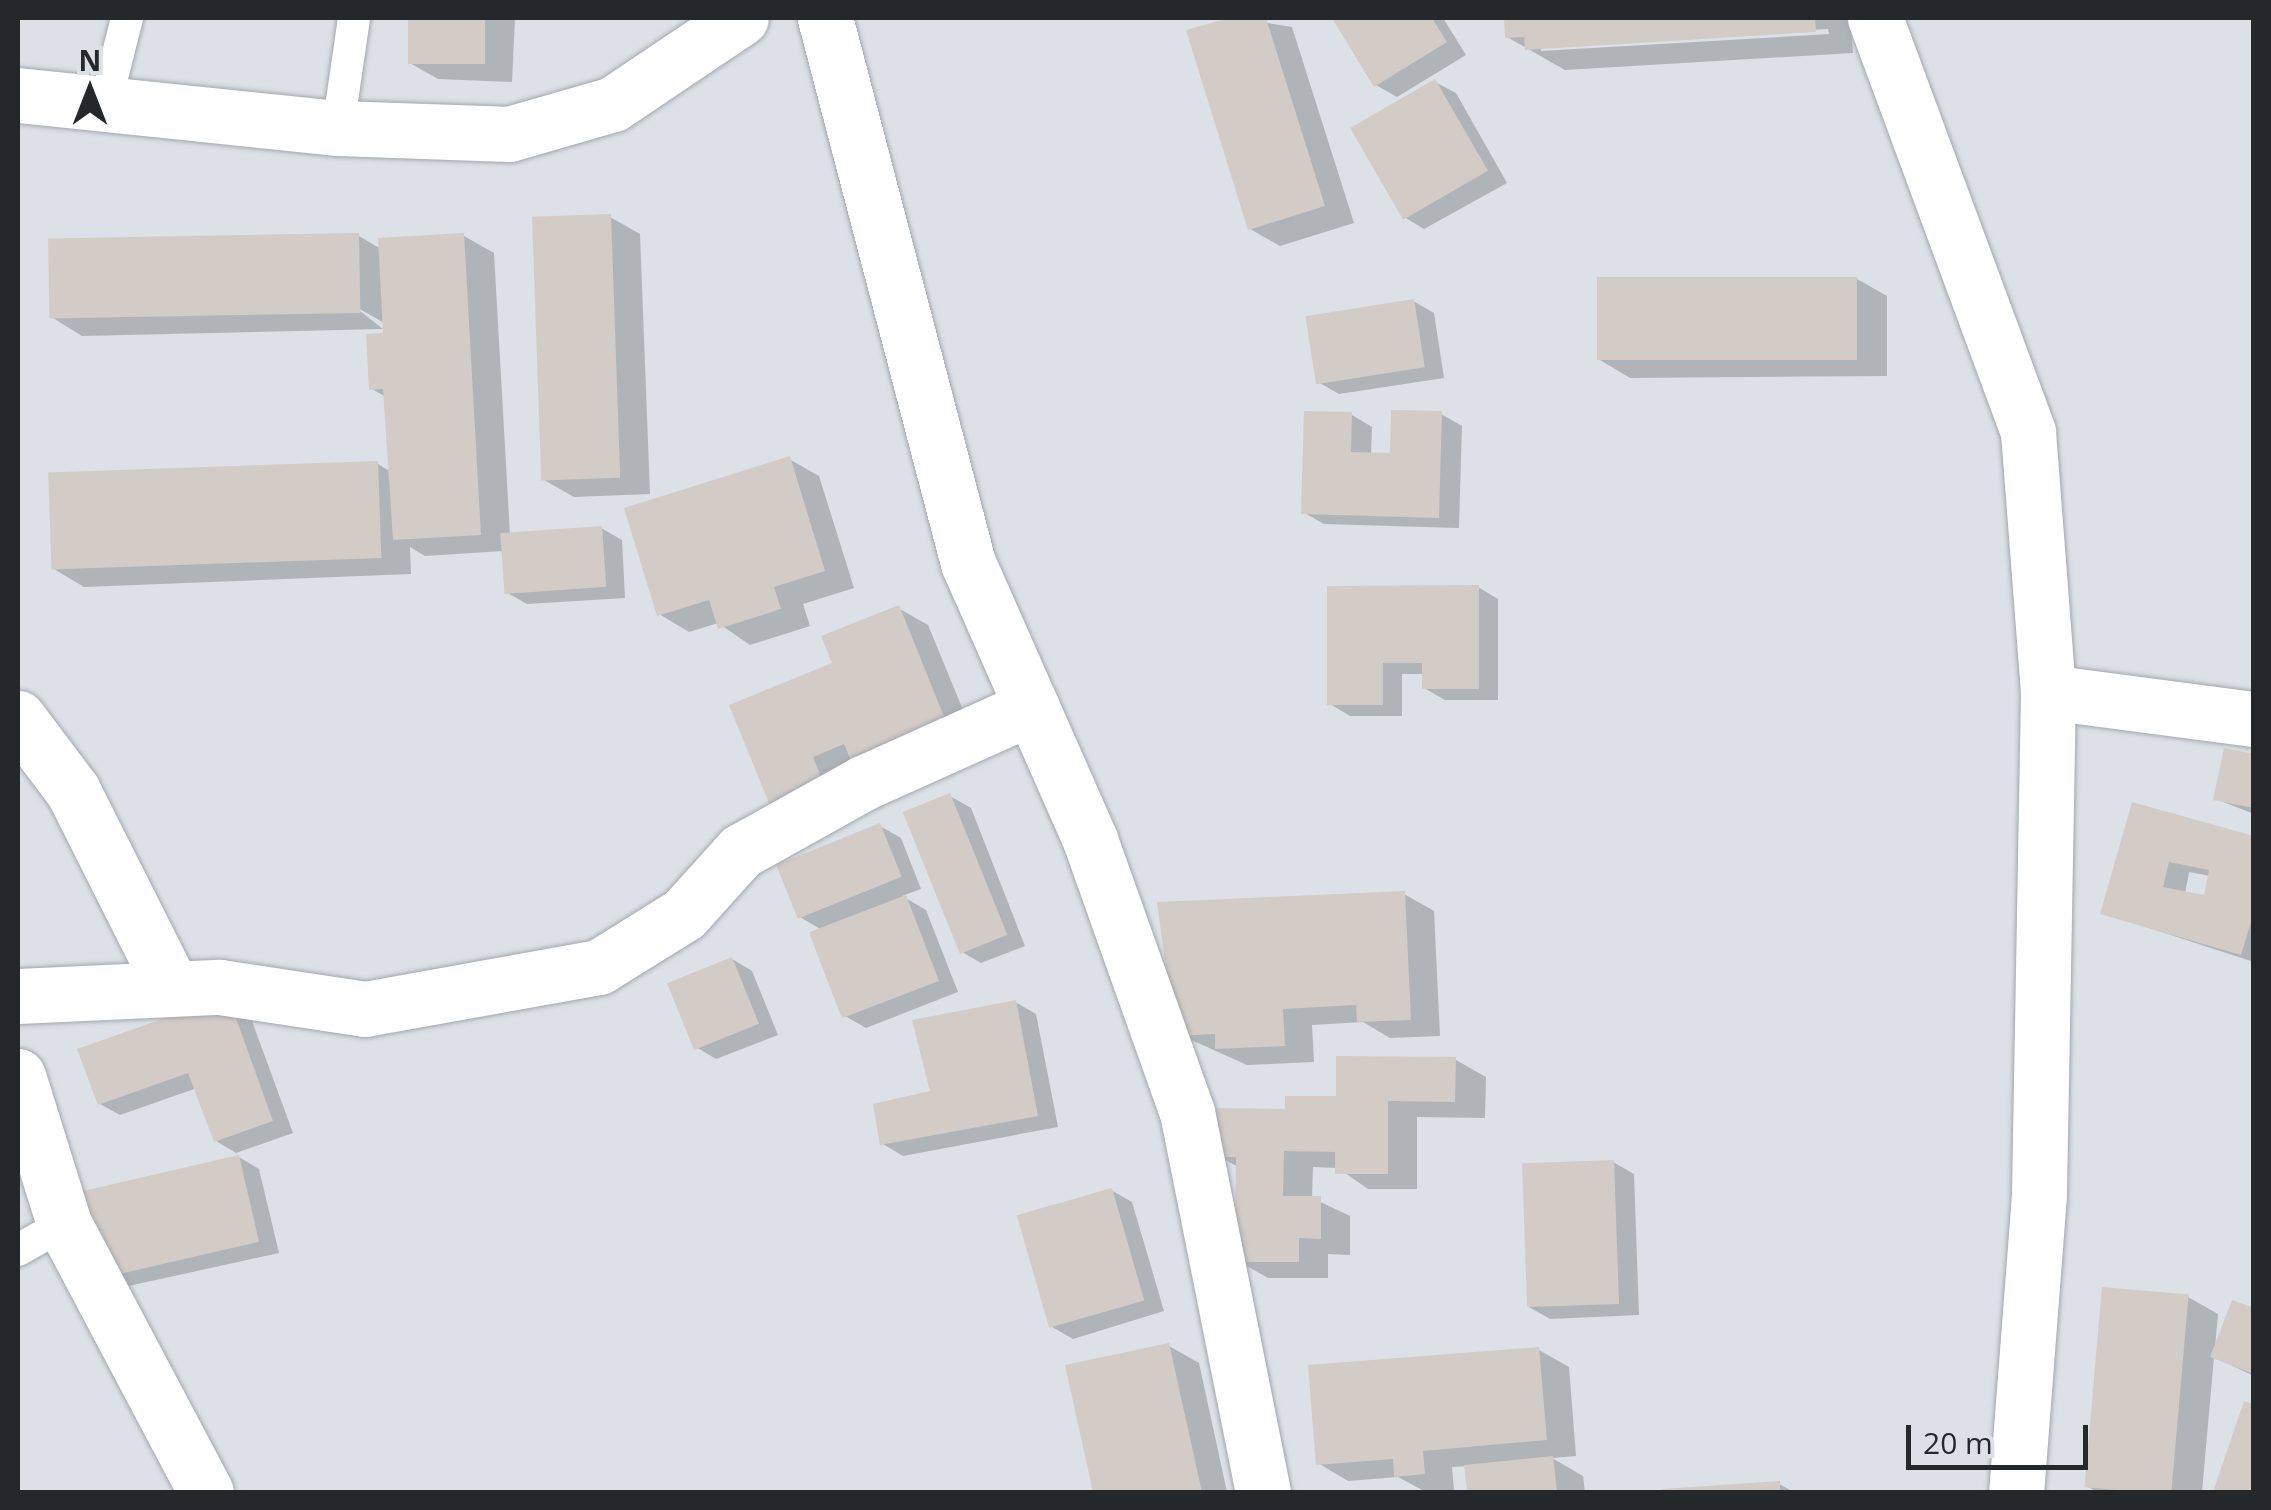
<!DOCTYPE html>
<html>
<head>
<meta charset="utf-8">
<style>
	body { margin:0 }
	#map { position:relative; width:2271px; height:1510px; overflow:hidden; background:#dbe1e7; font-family:"Open Sans",sans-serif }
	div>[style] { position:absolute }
	.shadow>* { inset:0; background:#0003 }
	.building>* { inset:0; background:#d2cbc6; transform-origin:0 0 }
	.roads { filter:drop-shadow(0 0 2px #a1a7ad) drop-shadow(0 0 2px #a1a7ad) }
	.lane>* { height:32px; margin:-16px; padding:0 16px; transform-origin:16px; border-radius:16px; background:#fff }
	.street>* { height:55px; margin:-27.5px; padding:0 27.5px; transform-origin:27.5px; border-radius:27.5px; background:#fff }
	span { translate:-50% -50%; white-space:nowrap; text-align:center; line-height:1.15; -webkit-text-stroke:8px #dbe1e7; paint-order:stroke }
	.frame { position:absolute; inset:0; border:20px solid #25282a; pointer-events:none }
	.north { position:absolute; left:40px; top:40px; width:100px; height:100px; -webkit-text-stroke:8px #dbe1e7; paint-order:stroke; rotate:0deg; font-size:28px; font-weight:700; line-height:40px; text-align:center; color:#25282a }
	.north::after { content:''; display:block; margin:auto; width:35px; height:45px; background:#25282a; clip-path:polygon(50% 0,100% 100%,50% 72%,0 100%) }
	.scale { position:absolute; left:1906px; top:1425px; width:182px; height:45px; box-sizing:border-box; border:5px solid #25282a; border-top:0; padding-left:12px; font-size:30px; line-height:35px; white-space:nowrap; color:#25282a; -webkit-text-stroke:8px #dbe1e7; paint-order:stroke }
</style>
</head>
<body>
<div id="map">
	<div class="shadow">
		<i style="clip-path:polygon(410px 18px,515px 18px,512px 82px,438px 79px,408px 62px)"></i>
		<i style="clip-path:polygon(1237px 18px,1292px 27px,1354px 223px,1280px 246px,1250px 229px,1189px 32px)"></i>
		<i style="clip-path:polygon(1335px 18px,1443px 18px,1466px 55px,1397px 97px,1376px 85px)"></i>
		<i style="clip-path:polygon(evenodd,1506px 18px,1850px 18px,1853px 53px,1565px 70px,1507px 37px,1506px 18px,1828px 29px,1829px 34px,1541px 51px,1541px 46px,1828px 29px)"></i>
		<i style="clip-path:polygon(1435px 82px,1456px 93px,1507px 183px,1424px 229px,1404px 217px)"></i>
		<i style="clip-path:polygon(610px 217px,640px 234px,650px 494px,574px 497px,544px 480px)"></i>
		<i style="clip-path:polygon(359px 236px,381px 249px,464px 236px,494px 253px,510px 535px,601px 528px,622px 540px,625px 598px,527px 604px,506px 592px,503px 551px,425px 556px,410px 547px,411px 574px,84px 587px,54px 569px,378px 464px,391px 472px,386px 397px,372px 389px,386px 324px,351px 304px,383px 329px,82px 336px,53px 318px)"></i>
		<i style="clip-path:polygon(1857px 279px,1887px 296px,1887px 376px,1630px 378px,1600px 360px)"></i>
		<i style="clip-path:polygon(1413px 301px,1434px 313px,1444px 378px,1339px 394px,1318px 382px)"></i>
		<i style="clip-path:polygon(1441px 414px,1462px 426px,1459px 528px,1324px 524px,1303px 512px,1352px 415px,1372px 427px,1371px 455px,1392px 456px)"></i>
		<i style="clip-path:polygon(789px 459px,819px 476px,854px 588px,803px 604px,810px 626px,750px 645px,718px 623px,689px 632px,659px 614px)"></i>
		<i style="clip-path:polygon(1478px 587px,1498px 599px,1498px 700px,1445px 700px,1424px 688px,1424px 674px,1402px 674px,1402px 716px,1350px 716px,1330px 704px)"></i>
		<i style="clip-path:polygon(898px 608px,928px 625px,980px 751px,773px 806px,835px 665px)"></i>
		<i style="clip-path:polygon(2254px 756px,2254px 814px,2216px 799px)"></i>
		<i style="clip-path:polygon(950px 796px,971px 808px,1025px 946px,981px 963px,960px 951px)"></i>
		<i style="clip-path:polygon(evenodd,2134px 805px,2254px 838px,2254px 962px,2103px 913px,2134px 805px,2189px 872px,2210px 876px,2206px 898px,2185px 894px,2189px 872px)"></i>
		<i style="clip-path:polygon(880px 826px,901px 838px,921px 889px,902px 896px,926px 910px,958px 992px,866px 1028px,845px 1016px,822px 930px,800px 917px)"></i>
		<i style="clip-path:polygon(1404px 894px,1434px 911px,1440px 1036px,1390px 1038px,1363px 1022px,1312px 1025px,1314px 1062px,1247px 1065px,1178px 1034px)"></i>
		<i style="clip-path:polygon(732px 959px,752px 971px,778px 1035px,716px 1059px,696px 1047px)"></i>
		<i style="clip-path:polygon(1015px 1002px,1036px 1014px,1058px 1127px,903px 1156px,883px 1144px)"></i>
		<i style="clip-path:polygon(248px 1010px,293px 1133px,236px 1153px,216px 1141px,197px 1088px,120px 1115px,100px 1104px,81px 1051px)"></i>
		<i style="clip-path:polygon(1456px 1060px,1486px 1077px,1485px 1118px,1417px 1117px,1417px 1189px,1368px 1189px,1338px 1168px,1313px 1167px,1312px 1198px,1350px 1216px,1350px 1255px,1328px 1254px,1328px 1278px,1268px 1278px,1238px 1261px,1238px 1167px,1217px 1155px,1287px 1112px)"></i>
		<i style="clip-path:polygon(239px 1157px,259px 1169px,279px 1253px,124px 1287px,104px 1275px)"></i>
		<i style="clip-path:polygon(1613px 1162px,1634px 1174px,1639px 1315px,1550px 1319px,1529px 1307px)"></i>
		<i style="clip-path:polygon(1111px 1190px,1132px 1202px,1164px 1311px,1073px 1339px,1052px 1327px)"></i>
		<i style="clip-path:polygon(2188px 1297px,2218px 1314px,2215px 1348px,2254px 1311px,2254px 1376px,2214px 1357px,2202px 1492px,2098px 1492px,2086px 1486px)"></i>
		<i style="clip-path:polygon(1169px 1346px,1199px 1363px,1227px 1492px,1096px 1492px,1068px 1367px)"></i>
		<i style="clip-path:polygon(1539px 1350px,1569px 1367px,1576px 1456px,1552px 1458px,1583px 1476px,1585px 1492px,1470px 1492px,1467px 1466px,1452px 1467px,1454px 1490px,1426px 1492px,1398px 1477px,1348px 1481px,1318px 1463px)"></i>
		<i style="clip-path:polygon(1779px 1484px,1794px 1492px,1665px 1492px,1665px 1491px)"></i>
	</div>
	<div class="building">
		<i style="left:408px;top:18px;width:77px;height:46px"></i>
		<i style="clip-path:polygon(1229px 18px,1266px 18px,1325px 206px,1248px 230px,1186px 30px)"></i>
		<i style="clip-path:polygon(1332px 18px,1432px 18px,1447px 42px,1374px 87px)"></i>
		<i style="clip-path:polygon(1504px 18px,1815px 18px,1816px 32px,1525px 50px,1524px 37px,1505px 38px)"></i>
		<i style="left:1435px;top:79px;width:106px;height:98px;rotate:60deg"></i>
		<i style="left:611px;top:214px;width:264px;height:79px;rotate:88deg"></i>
		<i style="left:359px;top:233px;width:80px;height:311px;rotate:89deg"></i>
		<i style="clip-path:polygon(464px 233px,481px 535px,393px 540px,383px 389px,369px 390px,366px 334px,383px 333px,378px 238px)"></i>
		<i style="left:1857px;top:277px;width:83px;height:260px;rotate:90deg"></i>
		<i style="left:1414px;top:299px;width:69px;height:110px;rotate:81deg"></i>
		<i style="clip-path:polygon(1391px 410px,1442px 411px,1439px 518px,1301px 514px,1304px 411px,1352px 412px,1351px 452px,1390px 453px)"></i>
		<i style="clip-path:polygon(790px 456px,825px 571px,774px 587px,781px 609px,718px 629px,709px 600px,657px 616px,624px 508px)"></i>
		<i style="left:378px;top:461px;width:97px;height:330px;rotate:88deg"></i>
		<i style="left:602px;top:526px;width:61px;height:102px;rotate:86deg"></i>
		<i style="clip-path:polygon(1479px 585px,1479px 689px,1422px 689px,1422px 663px,1383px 663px,1383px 705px,1327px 705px,1327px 586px)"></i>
		<i style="clip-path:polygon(899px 605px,951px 734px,856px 772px,844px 744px,813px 757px,825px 786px,771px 808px,729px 705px,832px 663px,821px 636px)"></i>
		<i style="clip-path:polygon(2224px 748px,2254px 754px,2254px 808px,2213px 800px)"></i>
		<i style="left:950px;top:793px;width:153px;height:51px;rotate:68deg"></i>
		<i style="clip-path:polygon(evenodd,2132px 802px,2254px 836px,2254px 912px,2241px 955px,2100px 914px,2132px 802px,2169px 862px,2209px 870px,2204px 895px,2163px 887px,2169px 862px)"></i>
		<i style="left:880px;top:823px;width:58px;height:112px;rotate:68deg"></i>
		<i style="clip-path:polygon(1405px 891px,1411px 1020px,1357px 1022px,1356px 1005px,1283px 1009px,1285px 1046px,1215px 1049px,1215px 1034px,1175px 1036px,1157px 902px)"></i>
		<i style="left:906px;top:895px;width:92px;height:104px;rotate:69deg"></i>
		<i style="left:732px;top:957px;width:72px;height:70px;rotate:68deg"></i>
		<i style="clip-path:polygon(228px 996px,273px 1121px,214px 1142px,188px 1073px,98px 1105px,77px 1049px)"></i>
		<i style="clip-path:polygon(1016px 1000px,1038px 1116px,880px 1145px,873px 1104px,930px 1091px,912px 1020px)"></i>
		<i style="clip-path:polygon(1336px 1056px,1456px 1057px,1455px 1102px,1388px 1101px,1388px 1174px,1335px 1174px,1335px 1152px,1284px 1151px,1283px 1196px,1321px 1196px,1321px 1239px,1299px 1238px,1299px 1262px,1235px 1262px,1236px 1157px,1215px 1157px,1216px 1108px,1285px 1109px,1285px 1096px,1336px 1096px)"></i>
		<i style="left:239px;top:1155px;width:89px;height:161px;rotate:77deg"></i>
		<i style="left:1614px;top:1160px;width:144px;height:92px;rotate:88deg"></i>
		<i style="left:1112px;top:1188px;width:117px;height:99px;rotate:74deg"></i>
		<i style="left:2102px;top:1287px;width:87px;height:201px;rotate:5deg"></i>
		<i style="clip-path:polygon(2232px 1300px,2254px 1308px,2254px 1374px,2210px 1357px)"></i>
		<i style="clip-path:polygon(1169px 1343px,1202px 1492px,1093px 1492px,1065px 1365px)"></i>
		<i style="clip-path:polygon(1539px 1347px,1547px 1440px,1423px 1451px,1425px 1474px,1394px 1477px,1393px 1459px,1316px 1465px,1308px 1365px)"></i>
		<i style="clip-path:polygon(2244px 1401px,2254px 1404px,2254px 1492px,2213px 1492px)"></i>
		<i style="clip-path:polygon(1553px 1456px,1557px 1492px,1467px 1492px,1464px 1465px)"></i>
		<i style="clip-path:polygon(1780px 1481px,1780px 1492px,1663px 1492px,1662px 1489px)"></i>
	</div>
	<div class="roads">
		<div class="lane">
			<i style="left:104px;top:109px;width:94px;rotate:-75.8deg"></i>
			<i style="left:338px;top:128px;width:111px;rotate:-81.7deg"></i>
			<i style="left:18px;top:1250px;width:53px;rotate:-29.5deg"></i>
		</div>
		<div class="street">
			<i style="left:825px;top:18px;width:563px;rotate:75.3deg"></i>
			<i style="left:968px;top:563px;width:303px;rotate:66.2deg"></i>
			<i style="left:1090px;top:840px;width:289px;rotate:70.4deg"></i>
			<i style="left:1187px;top:1112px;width:388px;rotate:78.7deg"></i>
			<i style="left:1875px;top:18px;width:441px;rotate:69.7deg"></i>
			<i style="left:2028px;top:432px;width:261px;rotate:85.6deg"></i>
			<i style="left:2048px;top:692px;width:503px;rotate:91.03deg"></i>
			<i style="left:2039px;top:1195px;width:298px;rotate:94.4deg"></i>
			<i style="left:18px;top:95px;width:322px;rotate:5.9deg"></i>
			<i style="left:338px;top:128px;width:171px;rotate:2deg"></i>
			<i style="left:509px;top:134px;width:108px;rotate:-16.1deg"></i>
			<i style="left:613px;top:104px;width:154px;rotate:-33.9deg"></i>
			<i style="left:2048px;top:692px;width:208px;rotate:7.5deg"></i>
			<i style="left:18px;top:718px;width:91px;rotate:53deg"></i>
			<i style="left:73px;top:791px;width:220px;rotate:63.3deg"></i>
			<i style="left:18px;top:996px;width:202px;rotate:-2.6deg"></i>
			<i style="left:220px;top:987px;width:147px;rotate:8.6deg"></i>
			<i style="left:365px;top:1009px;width:238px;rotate:-10.2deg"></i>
			<i style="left:599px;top:967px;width:100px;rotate:-31.9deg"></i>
			<i style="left:684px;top:914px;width:85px;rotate:-47.9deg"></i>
			<i style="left:741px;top:851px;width:140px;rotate:-29.1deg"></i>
			<i style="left:863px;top:783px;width:185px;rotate:-24.2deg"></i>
			<i style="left:18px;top:1076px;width:155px;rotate:72.7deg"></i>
			<i style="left:64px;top:1224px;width:303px;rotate:62.1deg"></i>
		</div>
	</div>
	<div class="frame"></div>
	<div class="north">N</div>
	<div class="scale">20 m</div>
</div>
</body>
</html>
